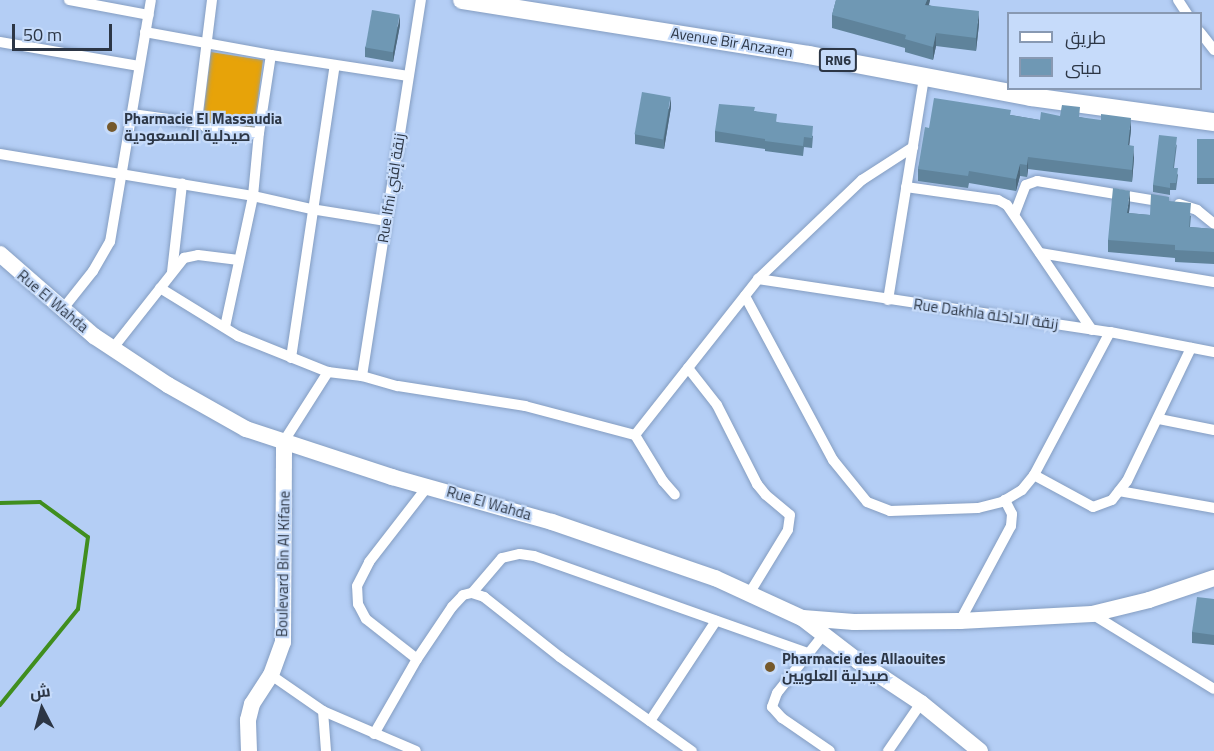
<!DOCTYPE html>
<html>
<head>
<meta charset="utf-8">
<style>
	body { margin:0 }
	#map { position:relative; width:1214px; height:751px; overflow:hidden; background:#b4cef5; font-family:"Titillium Web",Cairo,sans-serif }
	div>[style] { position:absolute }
	.green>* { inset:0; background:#e7a309 }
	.stream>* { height:4px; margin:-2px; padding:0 2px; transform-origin:2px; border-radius:2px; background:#408e1e }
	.roads { filter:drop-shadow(0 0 2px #849dc1) drop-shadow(0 0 2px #849dc1) }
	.street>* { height:10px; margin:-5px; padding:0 5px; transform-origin:5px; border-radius:5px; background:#fff }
	.secondary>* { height:16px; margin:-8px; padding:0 8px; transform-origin:8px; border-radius:8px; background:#fff }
	.primary>* { height:18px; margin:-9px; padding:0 9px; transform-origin:9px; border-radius:9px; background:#fff }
	.wall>* { inset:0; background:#5f839b; transform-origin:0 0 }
	.shaded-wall>* { inset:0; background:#4e6a7e }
	.building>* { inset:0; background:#6f98b4; transform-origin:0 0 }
	.dots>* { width:16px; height:16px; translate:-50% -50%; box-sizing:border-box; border:3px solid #c6dbfa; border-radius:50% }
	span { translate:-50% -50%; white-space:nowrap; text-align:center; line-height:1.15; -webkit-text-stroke:4.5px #c6dbfa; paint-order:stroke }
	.shield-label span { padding:2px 4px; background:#c6dbfa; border:2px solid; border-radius:4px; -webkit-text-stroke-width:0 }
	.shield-label { font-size:14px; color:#2c3645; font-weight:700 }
	.street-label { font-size:15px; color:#2c3645 }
	.poi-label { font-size:15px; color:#2c3645; font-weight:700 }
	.left { translate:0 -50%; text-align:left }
	.legend { position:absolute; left:1007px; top:12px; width:195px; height:78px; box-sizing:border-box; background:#c6dbfa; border:2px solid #8899b2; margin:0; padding:8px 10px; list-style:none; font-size:18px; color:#2c3645 }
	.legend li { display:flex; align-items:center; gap:12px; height:30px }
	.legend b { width:30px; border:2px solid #8899b2 }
	.north { position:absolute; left:12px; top:679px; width:60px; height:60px; -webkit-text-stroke:4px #c6dbfa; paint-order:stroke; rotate:354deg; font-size:16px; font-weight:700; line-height:24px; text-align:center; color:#2c3645 }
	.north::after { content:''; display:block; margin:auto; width:21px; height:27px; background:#2c3645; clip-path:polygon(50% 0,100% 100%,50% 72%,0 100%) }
	.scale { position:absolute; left:12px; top:24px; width:100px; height:27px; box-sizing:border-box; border:3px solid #2c3645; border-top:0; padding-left:8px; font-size:18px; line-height:21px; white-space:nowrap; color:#2c3645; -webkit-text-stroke:4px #c6dbfa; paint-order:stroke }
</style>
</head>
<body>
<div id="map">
	<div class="green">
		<i style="clip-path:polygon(211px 52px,263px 60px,254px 128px,207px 123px,203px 119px)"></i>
	</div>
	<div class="stream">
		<i style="left:0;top:503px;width:40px;rotate:-1.4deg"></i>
		<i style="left:40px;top:502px;width:59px;rotate:36.1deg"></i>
		<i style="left:88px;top:537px;width:73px;rotate:97.9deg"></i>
		<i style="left:78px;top:609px;width:124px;rotate:129.1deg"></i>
	</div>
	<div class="roads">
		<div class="street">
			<i style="left:69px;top:0;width:81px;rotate:10.6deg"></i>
			<i style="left:212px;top:0;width:121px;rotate:97.1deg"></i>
			<i style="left:197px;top:120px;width:13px;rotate:39deg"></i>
			<i style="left:207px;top:128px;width:52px;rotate:5.5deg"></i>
			<i style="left:1178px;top:0;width:17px;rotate:57deg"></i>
			<i style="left:145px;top:32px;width:128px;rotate:10.3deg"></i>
			<i style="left:271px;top:55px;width:139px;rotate:8.7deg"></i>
			<i style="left:1200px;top:32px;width:23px;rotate:52deg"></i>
			<i style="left:0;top:42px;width:141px;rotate:9.8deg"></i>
			<i style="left:132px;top:114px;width:68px;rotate:7.7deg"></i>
			<i style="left:0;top:154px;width:256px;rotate:9.4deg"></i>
			<i style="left:253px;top:196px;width:59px;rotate:12.6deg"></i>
			<i style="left:311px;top:209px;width:76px;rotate:9.1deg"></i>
			<i style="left:906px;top:187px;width:93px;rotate:8deg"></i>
			<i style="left:998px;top:200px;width:10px;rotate:29deg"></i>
			<i style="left:1007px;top:205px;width:151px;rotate:55.8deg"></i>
			<i style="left:1179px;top:204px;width:19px;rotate:18deg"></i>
			<i style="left:1197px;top:210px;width:22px;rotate:39deg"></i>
			<i style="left:1015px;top:213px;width:30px;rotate:-69deg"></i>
			<i style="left:1026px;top:185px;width:12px;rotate:-20deg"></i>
			<i style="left:1037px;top:181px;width:129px;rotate:9.4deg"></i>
			<i style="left:1040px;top:253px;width:176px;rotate:9.5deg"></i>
			<i style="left:172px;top:272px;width:89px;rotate:-83.5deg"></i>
			<i style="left:758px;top:279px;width:356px;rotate:8.6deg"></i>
			<i style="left:1110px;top:332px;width:106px;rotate:10.9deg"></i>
			<i style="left:160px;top:288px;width:92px;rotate:31.6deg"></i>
			<i style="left:238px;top:336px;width:97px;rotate:21.8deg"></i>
			<i style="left:328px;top:372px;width:34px;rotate:7deg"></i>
			<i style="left:362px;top:376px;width:37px;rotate:16deg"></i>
			<i style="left:398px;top:386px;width:129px;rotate:8.9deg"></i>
			<i style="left:525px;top:406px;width:114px;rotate:14.8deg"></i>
			<i style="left:635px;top:435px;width:54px;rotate:58.7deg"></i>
			<i style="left:663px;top:481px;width:18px;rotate:49deg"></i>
			<i style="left:745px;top:296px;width:186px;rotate:61.8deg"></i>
			<i style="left:833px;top:460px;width:54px;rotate:51deg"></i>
			<i style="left:867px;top:502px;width:25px;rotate:21deg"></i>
			<i style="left:890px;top:511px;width:88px;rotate:-2deg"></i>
			<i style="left:978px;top:508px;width:25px;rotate:-14deg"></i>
			<i style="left:1002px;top:502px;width:23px;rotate:-31deg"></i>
			<i style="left:1022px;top:490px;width:19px;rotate:-51deg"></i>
			<i style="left:1034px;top:475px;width:162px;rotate:-62deg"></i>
			<i style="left:888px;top:300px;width:226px;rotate:-80.8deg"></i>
			<i style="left:62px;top:310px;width:50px;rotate:-51.5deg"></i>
			<i style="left:93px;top:271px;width:34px;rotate:-60deg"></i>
			<i style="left:110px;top:242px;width:245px;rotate:-80.4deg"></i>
			<i style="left:225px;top:327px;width:134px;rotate:-77.9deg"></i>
			<i style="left:253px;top:196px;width:63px;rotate:-84.6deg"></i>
			<i style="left:259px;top:133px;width:79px;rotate:-81.3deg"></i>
			<i style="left:113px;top:348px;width:115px;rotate:-51.7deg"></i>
			<i style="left:184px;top:258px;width:14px;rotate:-12deg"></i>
			<i style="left:198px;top:255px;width:41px;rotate:7deg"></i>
			<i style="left:291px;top:358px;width:296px;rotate:-81.5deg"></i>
			<i style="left:688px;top:368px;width:47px;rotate:51.9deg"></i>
			<i style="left:717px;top:405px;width:89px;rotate:63.1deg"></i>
			<i style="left:757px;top:484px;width:14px;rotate:51deg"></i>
			<i style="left:766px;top:495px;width:31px;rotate:40deg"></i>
			<i style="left:790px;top:515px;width:15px;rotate:98deg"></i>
			<i style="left:788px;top:530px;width:75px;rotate:121.4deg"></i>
			<i style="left:362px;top:376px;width:381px;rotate:-81.1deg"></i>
			<i style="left:1159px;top:419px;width:56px;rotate:11.3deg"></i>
			<i style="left:635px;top:435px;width:199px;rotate:-51.7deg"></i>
			<i style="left:758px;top:279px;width:144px;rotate:-43.6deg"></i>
			<i style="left:862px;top:180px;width:61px;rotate:-32.9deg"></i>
			<i style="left:284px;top:441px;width:82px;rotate:-57.5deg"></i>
			<i style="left:1034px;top:475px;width:67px;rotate:28.5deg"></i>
			<i style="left:1093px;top:507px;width:20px;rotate:-20deg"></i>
			<i style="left:1112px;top:500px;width:24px;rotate:-52deg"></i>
			<i style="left:1127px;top:481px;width:148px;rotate:-64.3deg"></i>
			<i style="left:1119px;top:491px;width:97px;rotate:10.1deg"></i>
			<i style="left:472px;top:593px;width:46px;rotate:-49.4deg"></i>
			<i style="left:502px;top:558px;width:18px;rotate:-13deg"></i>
			<i style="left:520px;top:554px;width:14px;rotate:8deg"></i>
			<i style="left:534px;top:556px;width:291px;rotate:19.5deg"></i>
			<i style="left:1092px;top:614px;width:143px;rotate:31.6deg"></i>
			<i style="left:960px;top:621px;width:108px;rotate:-61.8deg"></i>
			<i style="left:1011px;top:526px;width:12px;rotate:-85deg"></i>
			<i style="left:1012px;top:514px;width:16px;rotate:-117deg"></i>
			<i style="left:824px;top:634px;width:75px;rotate:128.5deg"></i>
			<i style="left:777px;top:693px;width:15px;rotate:110deg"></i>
			<i style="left:772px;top:707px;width:15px;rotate:48deg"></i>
			<i style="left:782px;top:718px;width:58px;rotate:34.5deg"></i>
			<i style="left:417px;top:659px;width:65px;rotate:-141.9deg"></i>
			<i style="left:366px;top:619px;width:17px;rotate:-118deg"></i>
			<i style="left:358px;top:604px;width:18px;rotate:-93deg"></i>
			<i style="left:357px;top:586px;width:27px;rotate:-63deg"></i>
			<i style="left:369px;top:562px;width:96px;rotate:-52.2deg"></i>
			<i style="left:271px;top:675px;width:63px;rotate:34.7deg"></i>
			<i style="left:323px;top:711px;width:101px;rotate:23.3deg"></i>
			<i style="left:323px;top:711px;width:40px;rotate:85.7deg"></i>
			<i style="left:650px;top:721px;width:120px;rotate:-56.6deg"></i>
			<i style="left:374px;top:734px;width:86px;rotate:-60.2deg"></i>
			<i style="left:417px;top:659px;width:63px;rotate:-56.1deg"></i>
			<i style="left:452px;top:607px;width:16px;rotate:-47deg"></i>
			<i style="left:463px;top:595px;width:9px;rotate:-13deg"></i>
			<i style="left:472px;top:593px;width:13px;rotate:18deg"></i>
			<i style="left:484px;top:597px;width:97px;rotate:38.3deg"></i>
			<i style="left:560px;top:657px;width:162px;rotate:35.5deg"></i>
			<i style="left:888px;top:751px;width:58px;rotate:-55.5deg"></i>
		</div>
		<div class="secondary">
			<i style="left:0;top:254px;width:125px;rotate:41.1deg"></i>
			<i style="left:94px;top:336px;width:89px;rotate:33.5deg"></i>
			<i style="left:168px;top:385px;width:90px;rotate:29.4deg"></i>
			<i style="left:246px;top:429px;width:154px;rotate:18.2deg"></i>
			<i style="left:392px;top:477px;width:166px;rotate:15.7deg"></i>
			<i style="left:552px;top:522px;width:172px;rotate:19deg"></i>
			<i style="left:715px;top:578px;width:96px;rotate:24.7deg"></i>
			<i style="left:802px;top:618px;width:71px;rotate:37.5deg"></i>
			<i style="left:858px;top:661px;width:76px;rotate:33.7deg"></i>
			<i style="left:921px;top:703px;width:76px;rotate:39.1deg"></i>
			<i style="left:803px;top:618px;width:51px;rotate:4.5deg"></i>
			<i style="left:854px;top:622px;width:106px;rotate:-0.5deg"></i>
			<i style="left:960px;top:621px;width:132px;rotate:-3deg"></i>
			<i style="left:1092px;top:614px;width:59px;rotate:-13.8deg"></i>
			<i style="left:1149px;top:600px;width:69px;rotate:-18.7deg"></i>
			<i style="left:249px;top:751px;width:31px;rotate:-92deg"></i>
			<i style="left:248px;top:720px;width:16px;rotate:-76deg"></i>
			<i style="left:252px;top:704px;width:35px;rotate:-57deg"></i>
			<i style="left:271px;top:675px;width:35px;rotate:-70deg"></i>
			<i style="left:283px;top:642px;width:201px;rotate:-89.7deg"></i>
		</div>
		<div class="primary">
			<i style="left:462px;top:0;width:351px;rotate:9deg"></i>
			<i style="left:809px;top:55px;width:226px;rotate:10.7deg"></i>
			<i style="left:1031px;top:97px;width:185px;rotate:7.8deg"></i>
		</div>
	</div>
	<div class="wall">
		<i style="clip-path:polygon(836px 0,930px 0,929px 5px,979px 24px,976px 51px,936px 46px,933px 60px,905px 52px,905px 48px,832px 28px,832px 15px)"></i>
		<i style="clip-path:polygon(400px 25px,393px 62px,365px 57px,365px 47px)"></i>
		<i style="clip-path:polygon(671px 107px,664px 149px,635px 144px,635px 134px)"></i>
		<i style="clip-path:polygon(755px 111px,777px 122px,813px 136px,812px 148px,804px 147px,803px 156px,765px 151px,765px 149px,715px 142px,715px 131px)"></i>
		<i style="clip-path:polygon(1011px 115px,1040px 120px,1060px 116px,1080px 117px,1131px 130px,1129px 145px,1134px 158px,1132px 182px,1028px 169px,1027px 177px,1020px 176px,1016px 191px,969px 183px,968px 188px,918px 181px,918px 169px,929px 128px)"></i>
		<i style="left:1197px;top:139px;width:17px;height:45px"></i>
		<i style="clip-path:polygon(1177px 144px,1174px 168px,1178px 175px,1176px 190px,1170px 190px,1170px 195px,1153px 192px,1153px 185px)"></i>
		<i style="clip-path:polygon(1169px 201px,1191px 216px,1190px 227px,1214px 229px,1214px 264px,1175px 262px,1175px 258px,1108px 252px,1108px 240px,1130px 204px,1129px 213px,1150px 215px)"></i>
		<i style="clip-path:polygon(1214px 599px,1214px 645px,1192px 643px,1192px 632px)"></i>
	</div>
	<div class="shaded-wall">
		<i style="clip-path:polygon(927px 0,930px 0,925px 18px,925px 5px)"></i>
		<i style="clip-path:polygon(979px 11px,979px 24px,976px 51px,976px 38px)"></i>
		<i style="clip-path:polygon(400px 15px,400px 25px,393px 62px,393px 52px)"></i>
		<i style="clip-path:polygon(936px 33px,936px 46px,933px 60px,933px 47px)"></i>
		<i style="clip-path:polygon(671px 97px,671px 107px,664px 149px,664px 139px)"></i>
		<i style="clip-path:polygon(1131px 118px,1131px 130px,1128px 157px,1128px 145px)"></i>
		<i style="clip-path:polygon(1134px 146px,1134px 158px,1132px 182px,1132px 170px)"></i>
		<i style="clip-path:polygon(1028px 157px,1028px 169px,1027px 177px,1027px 165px)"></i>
		<i style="clip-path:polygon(1020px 164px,1020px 176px,1016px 191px,1016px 179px)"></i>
		<i style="clip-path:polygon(1130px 191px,1130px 204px,1127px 226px,1127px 213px)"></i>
	</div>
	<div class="building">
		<i style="clip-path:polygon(836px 0,927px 0,925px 5px,979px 11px,976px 38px,936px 33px,933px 47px,905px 39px,906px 35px,832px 15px)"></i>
		<i style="left:372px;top:10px;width:28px;height:38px;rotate:10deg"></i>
		<i style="left:642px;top:92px;width:29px;height:43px;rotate:10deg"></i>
		<i style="clip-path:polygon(934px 98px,1011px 110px,1010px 115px,1040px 120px,1041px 112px,1060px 116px,1062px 105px,1080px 107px,1079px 117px,1101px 120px,1101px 114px,1131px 118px,1128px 145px,1134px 146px,1132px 170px,1028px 157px,1027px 165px,1020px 164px,1016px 179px,969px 171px,968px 176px,918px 169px,925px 127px,929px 128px)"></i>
		<i style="clip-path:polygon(719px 104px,755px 107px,754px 111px,777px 114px,776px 122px,813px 126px,812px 138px,804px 137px,803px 146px,765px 141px,765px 139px,715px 131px)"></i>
		<i style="clip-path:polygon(1159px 135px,1177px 137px,1173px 168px,1178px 168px,1176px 183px,1170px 183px,1170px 188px,1153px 185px)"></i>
		<i style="left:1197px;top:139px;width:17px;height:39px"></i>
		<i style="clip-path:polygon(1113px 188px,1130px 191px,1127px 213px,1150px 215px,1151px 194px,1169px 197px,1169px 201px,1191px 203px,1189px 227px,1214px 229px,1214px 252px,1175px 250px,1175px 245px,1108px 240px)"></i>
		<i style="clip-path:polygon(1197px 597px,1214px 599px,1214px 635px,1192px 632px)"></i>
	</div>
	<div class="dots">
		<i style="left:112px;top:127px;background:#75592c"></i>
		<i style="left:770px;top:667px;background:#75592c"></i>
	</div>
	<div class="shield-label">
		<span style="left:838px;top:60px">RN6</span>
	</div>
	<div class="street-label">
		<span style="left:732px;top:42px;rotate:9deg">Avenue Bir Anzaren</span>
		<span style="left:391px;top:188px;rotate:-81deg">Rue Ifni زنقة إفني</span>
		<span style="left:53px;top:301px;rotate:40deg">Rue El Wahda</span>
		<span style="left:986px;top:314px;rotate:8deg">Rue Dakhla زنقة الداخلة</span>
		<span style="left:489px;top:503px;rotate:16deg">Rue El Wahda</span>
		<span style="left:283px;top:564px;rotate:-89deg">Boulevard Bin Al Kifane</span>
	</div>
	<div class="poi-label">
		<span class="left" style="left:124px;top:127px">Pharmacie El Massaudia<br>صيدلية المسعودية</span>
		<span class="left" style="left:782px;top:667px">Pharmacie des Allaouites<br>صيدلية العلويين</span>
	</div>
	<ul class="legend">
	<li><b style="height:8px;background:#fff"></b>طريق</li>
	<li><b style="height:16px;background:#6f98b4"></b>مبنى</li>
	</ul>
	<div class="north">ش</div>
	<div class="scale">50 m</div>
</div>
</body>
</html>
